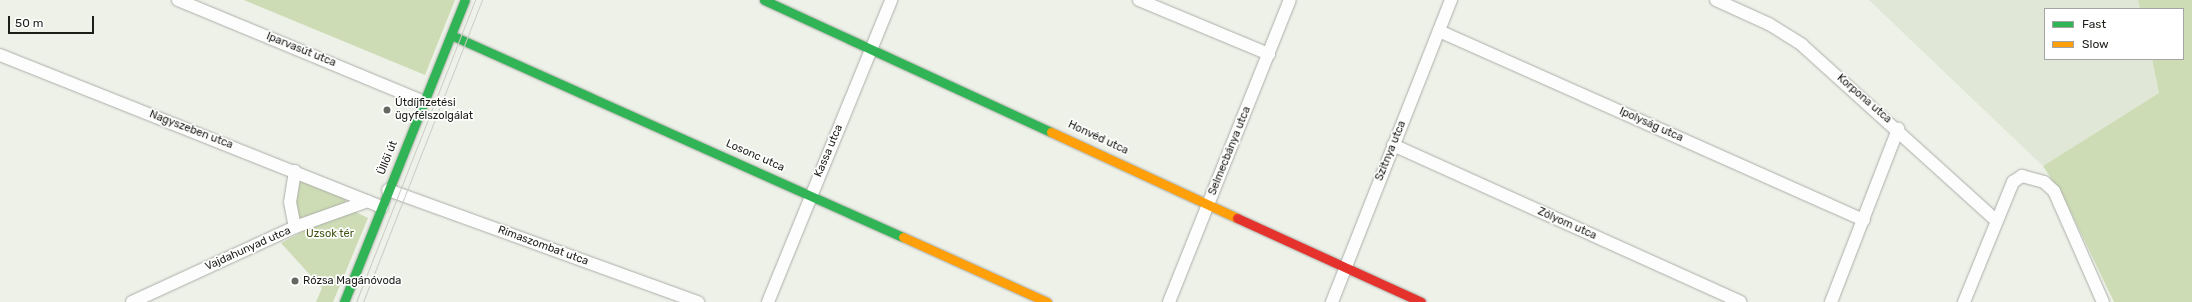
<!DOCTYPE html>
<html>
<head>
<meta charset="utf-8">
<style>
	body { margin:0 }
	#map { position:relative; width:2192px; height:302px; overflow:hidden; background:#edf1e8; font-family:Rubik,sans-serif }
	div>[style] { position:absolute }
	.built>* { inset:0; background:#e0e7d6 }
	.green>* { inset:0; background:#cddcb5 }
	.roads { filter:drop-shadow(0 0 1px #acaea8) drop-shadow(0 0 1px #acaea8) }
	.street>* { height:12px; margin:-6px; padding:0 6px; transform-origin:6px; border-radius:6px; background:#fcfdfc }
	.fast>* { height:9px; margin:-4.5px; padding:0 4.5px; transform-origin:4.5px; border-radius:4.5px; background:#30b455 }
	.slow>* { height:9px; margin:-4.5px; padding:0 4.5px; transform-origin:4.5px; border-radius:4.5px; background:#ff9f0a }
	.jam>* { height:9px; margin:-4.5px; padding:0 4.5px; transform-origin:4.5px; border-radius:4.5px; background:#e5322d }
	.tram>* { height:1px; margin:-0.5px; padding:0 0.5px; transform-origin:0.5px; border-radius:0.5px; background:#cccdca }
	.dots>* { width:11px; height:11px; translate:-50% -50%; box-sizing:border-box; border:2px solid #fff; border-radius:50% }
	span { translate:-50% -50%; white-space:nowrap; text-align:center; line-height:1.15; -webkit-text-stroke:3.5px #fff; paint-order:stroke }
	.street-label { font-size:11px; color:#1c1e18 }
	.poi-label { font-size:11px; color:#1c1e18 }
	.left { translate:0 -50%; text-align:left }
	.park-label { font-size:11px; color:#415513 }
	.legend { position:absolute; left:2044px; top:8px; width:140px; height:52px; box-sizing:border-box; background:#fff; border:1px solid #a4a5a3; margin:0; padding:5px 7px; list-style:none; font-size:12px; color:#1c1e18 }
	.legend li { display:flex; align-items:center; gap:8px; height:20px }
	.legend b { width:20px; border:1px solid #a4a5a3 }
	.scale { position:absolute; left:8px; top:16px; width:86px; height:18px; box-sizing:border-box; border:2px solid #1c1e18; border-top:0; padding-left:5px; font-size:12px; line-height:14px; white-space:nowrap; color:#1c1e18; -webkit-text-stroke:3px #fff; paint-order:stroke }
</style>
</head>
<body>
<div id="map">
	<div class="built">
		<i style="clip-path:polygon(1869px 0,2138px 0,2140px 9px,2045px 9px,2045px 59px,2152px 59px,2159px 93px,2043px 166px)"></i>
	</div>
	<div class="green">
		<i style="clip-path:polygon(244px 0,455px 0,425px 75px)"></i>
		<i style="clip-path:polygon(2138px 0,2192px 0,2192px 302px,2114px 302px,2065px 200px,2043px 166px,2159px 93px,2152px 59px,2183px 59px,2183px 9px,2140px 9px)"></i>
		<i style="clip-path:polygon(297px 178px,347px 198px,343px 206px,368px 218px,333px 302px,316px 302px,322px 288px,281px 243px,302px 232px,293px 194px)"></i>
	</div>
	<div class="roads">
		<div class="street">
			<i style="left:178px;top:0;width:266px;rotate:22.5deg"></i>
			<i style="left:1139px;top:0;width:141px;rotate:22.6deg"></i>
			<i style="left:1716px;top:0;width:58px;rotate:24.4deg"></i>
			<i style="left:1769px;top:24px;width:39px;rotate:32deg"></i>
			<i style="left:1802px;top:45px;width:261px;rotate:42.1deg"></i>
			<i style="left:1439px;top:31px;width:465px;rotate:24deg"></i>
			<i style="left:0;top:55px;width:411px;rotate:21.7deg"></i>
			<i style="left:1393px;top:145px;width:381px;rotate:24.3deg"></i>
			<i style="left:295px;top:171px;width:31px;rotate:99deg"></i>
			<i style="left:290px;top:202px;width:25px;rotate:79deg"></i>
			<i style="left:388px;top:190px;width:330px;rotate:19.9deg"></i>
			<i style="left:132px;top:302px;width:179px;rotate:-24.7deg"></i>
			<i style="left:295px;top:227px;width:77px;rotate:-19.6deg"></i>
			<i style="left:768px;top:302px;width:326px;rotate:-67.8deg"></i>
			<i style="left:1169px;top:302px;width:325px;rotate:-68.2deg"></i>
			<i style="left:1332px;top:302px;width:325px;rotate:-68.5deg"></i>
			<i style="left:1831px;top:302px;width:186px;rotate:-68.8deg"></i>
			<i style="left:1964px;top:302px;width:130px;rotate:-67.8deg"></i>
			<i style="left:2013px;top:182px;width:11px;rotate:-34deg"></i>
			<i style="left:2022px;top:176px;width:23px;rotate:15deg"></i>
			<i style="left:2044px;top:182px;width:13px;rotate:42deg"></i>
			<i style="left:2054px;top:191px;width:121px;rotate:66.2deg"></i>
		</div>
		<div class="fast">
			<i style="left:764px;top:0;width:316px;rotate:24.7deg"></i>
			<i style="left:451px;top:35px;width:495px;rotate:24.1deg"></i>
			<i style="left:344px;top:302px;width:325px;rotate:-68.2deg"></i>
		</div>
		<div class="slow">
			<i style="left:1051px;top:132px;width:205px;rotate:24.8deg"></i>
			<i style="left:903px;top:237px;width:158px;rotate:24.3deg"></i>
		</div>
		<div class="jam">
			<i style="left:1237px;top:218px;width:202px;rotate:24.5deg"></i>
		</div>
	</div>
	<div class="tram">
		<i style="left:356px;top:302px;width:325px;rotate:-68.5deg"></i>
		<i style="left:363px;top:302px;width:325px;rotate:-68.5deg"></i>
	</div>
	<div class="dots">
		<i style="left:387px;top:110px;background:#656861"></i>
		<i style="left:295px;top:281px;background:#656861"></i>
	</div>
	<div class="street-label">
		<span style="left:301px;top:50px;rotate:22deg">Iparvasút utca</span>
		<span style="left:1864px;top:99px;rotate:41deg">Korpona utca</span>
		<span style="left:1651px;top:125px;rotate:24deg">Ipolyság utca</span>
		<span style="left:191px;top:130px;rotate:21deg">Nagyszeben utca</span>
		<span style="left:1098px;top:138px;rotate:25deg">Honvéd utca</span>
		<span style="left:829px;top:151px;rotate:-67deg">Kassa utca</span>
		<span style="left:1230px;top:151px;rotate:-68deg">Selmecbánya utca</span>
		<span style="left:1391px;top:151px;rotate:-68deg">Szitnya utca</span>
		<span style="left:755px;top:156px;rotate:24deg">Losonc utca</span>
		<span style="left:388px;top:158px;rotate:-68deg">Üllői út</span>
		<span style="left:1567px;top:224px;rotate:24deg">Zólyom utca</span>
		<span style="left:543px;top:246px;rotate:20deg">Rimaszombat utca</span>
		<span style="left:248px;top:249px;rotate:-24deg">Vajdahunyad utca</span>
	</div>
	<div class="poi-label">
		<span class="left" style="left:395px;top:110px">Útdíjfizetési<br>ügyfélszolgálat</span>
		<span class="left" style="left:303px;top:281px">Rózsa Magánóvoda</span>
	</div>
	<div class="park-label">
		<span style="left:330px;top:234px">Uzsok tér</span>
	</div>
	<ul class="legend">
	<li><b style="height:5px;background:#30b455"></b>Fast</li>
	<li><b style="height:5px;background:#ff9f0a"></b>Slow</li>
	</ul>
	<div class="scale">50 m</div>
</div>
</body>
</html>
